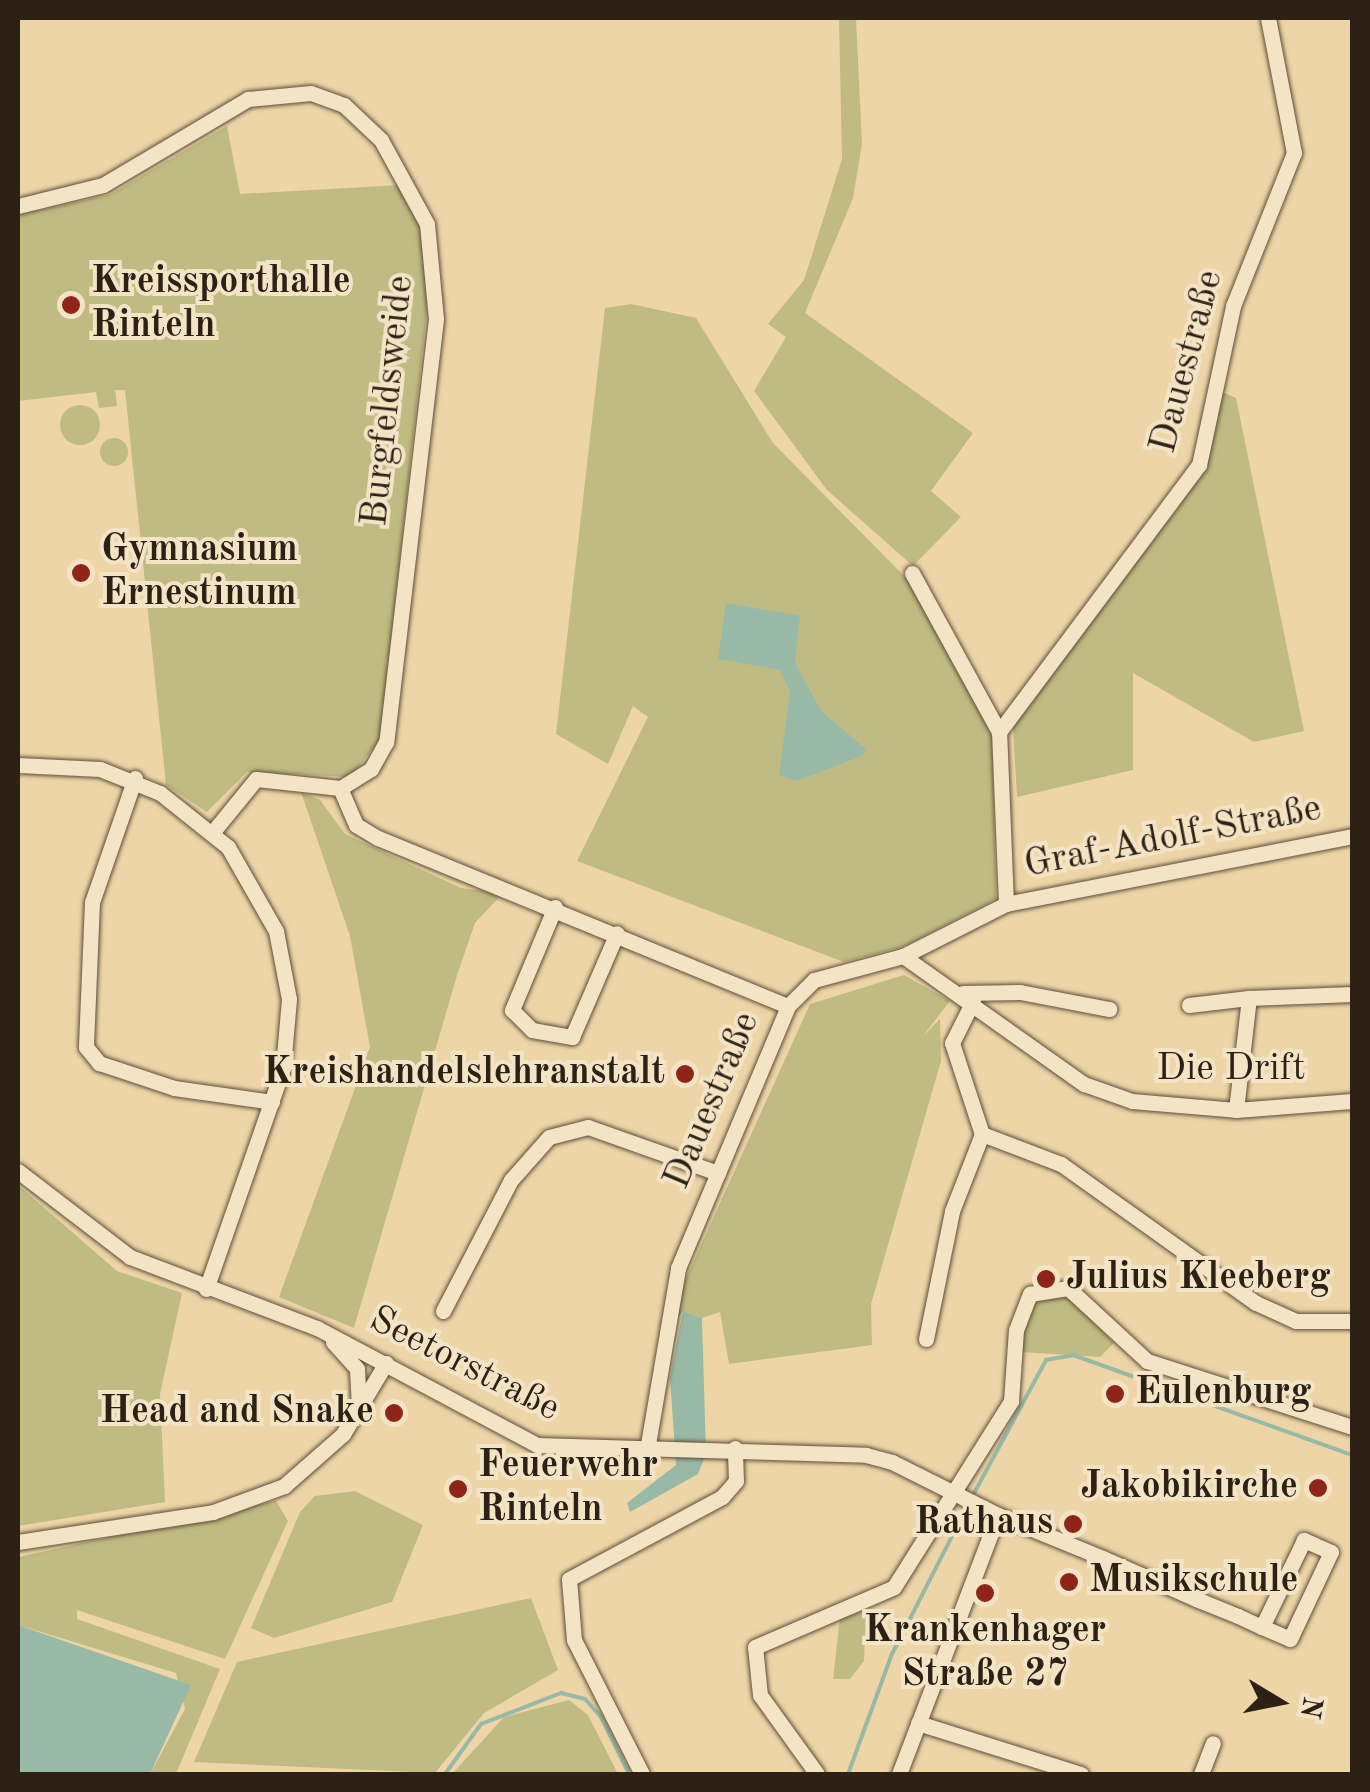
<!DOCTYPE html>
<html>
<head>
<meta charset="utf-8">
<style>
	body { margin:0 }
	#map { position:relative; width:1370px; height:1792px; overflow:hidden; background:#eed5a7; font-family:"Old Standard TT",serif }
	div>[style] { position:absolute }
	.green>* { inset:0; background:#c0bb82 }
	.round { border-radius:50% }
	.water>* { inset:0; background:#99b9a7 }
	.stream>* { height:4px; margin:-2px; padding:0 2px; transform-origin:2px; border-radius:2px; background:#99b9a7 }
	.roads { filter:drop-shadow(0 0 2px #5c4e39) drop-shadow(0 0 2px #5c4e39) }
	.minor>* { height:15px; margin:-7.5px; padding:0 7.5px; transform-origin:7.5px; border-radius:7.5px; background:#f4e4c6 }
	.dots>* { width:28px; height:28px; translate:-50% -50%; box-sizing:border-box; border:5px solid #f4e4c6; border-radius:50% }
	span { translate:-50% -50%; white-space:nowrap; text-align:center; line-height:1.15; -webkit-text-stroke:8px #f4e4c6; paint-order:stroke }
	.poi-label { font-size:38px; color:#2c2114; font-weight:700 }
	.left { translate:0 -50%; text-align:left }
	.right { translate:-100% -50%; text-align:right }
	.street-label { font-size:38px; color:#2c2114 }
	.frame { position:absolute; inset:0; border:20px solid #2c2114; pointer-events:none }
	.north { position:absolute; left:1230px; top:1652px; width:100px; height:100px; -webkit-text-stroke:8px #f4e4c6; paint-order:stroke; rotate:100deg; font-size:28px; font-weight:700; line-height:40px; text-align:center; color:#2c2114 }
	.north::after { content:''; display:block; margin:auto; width:35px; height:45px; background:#2c2114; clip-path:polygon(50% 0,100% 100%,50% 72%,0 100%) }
</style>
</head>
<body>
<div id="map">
	<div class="green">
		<i style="clip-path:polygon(839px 18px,856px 18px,862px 144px,853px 198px,805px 313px,973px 433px,931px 491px,961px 517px,913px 566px,827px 490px,754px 391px,786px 337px,768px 324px,804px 280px,842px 159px)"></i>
		<i style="clip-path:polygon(227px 126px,240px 194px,401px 185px,419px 222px,428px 300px,380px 739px,351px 777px,247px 772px,207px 812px,166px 785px,125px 390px,115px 390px,117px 406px,99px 408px,96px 392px,18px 401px,18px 215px,109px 195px)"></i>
		<i style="clip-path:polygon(631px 304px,696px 318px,773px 443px,909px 581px,992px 731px,996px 899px,904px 946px,844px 962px,577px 861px,648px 717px,633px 706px,608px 764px,556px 734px,605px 308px)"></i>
		<i style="clip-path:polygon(1220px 391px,1236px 398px,1304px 731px,1254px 742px,1133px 673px,1133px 770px,1017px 797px,1013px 726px,1182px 502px)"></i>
		<i class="round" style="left:60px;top:405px;width:40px;height:40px"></i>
		<i class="round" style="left:100px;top:438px;width:28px;height:28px"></i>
		<i style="clip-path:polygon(301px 792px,320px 800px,345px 834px,461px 888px,503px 893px,475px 923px,458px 972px,354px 1328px,279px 1297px,370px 1047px,350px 936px)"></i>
		<i style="clip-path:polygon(904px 975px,950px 1001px,923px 1036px,940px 1019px,941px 1061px,871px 1304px,872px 1345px,729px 1364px,720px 1312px,702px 1318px,683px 1311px,675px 1321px,678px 1296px,810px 1004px)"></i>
		<i style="clip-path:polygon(18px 1185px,117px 1271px,182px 1293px,160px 1394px,165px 1502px,18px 1526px)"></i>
		<i style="clip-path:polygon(1042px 1296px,1070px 1298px,1114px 1343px,1100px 1357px,1022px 1352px,1025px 1320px)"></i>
		<i style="clip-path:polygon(355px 1491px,423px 1525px,392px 1602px,274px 1638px,251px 1628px,300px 1512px,315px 1496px)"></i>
		<i style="clip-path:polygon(276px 1501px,288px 1521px,225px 1659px,77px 1610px,77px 1619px,220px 1669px,176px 1774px,150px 1774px,185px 1709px,176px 1673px,18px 1625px,18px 1557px)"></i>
		<i style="clip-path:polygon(531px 1598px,558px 1670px,484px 1713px,435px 1773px,194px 1762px,237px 1662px)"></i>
		<i style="clip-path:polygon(866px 1611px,864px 1661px,850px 1679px,833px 1679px,840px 1618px)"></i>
		<i style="clip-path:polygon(569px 1700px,588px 1715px,618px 1774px,452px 1774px,504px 1717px)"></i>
	</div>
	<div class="water">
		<i style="clip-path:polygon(726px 603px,800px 616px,795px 663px,822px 712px,866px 749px,862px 756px,796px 781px,779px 775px,790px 692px,780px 670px,718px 659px)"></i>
		<i style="clip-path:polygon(683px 1311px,702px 1318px,706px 1454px,698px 1474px,630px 1512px,627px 1503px,676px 1465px,670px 1378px)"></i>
		<i style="clip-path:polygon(18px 1625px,191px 1685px,150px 1774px,18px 1774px)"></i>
	</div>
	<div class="stream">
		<i style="left:972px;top:1497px;width:156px;rotate:-61.6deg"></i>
		<i style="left:1046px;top:1360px;width:27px;rotate:-10deg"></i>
		<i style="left:1073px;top:1355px;width:296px;rotate:19.7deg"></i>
		<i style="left:445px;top:1774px;width:62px;rotate:-54.2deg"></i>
		<i style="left:481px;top:1724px;width:86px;rotate:-21.2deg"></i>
		<i style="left:561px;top:1693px;width:25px;rotate:14deg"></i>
		<i style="left:585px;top:1699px;width:24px;rotate:48deg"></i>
		<i style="left:601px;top:1717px;width:64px;rotate:63.8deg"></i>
		<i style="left:848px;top:1774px;width:128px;rotate:-69.9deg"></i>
		<i style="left:892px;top:1654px;width:167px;rotate:-63deg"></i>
	</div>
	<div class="roads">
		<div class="minor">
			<i style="left:18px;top:206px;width:88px;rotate:-13.9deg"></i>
			<i style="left:103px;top:185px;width:169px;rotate:-30.7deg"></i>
			<i style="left:248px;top:99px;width:63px;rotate:-5.4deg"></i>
			<i style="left:311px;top:93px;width:35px;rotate:20deg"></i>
			<i style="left:344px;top:105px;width:51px;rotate:43.4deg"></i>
			<i style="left:381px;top:140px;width:96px;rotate:61.3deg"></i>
			<i style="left:427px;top:224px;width:95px;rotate:84.6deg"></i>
			<i style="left:436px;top:319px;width:426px;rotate:96.7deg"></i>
			<i style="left:386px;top:742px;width:31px;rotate:119deg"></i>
			<i style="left:371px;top:769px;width:36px;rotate:148deg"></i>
			<i style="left:340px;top:788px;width:84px;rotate:-173.9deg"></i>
			<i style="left:256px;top:779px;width:70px;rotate:129.2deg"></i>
			<i style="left:912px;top:573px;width:181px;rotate:61.3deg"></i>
			<i style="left:18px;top:765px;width:82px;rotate:2.8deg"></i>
			<i style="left:100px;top:769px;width:65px;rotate:21.8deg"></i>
			<i style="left:160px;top:793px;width:87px;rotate:38.5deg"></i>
			<i style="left:228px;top:847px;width:97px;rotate:60.3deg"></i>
			<i style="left:276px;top:931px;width:69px;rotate:79.2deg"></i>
			<i style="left:289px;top:999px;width:69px;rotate:95deg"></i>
			<i style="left:283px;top:1068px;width:234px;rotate:109.2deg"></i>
			<i style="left:135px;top:778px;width:131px;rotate:109.1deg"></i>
			<i style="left:92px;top:902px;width:145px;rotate:92.4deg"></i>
			<i style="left:86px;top:1047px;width:21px;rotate:51deg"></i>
			<i style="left:99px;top:1063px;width:79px;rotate:18.4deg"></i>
			<i style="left:174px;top:1088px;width:99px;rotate:8.1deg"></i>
			<i style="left:340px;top:788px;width:40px;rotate:66.6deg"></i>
			<i style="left:356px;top:825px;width:26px;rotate:31deg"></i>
			<i style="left:378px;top:838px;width:443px;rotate:22.3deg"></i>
			<i style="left:1006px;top:904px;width:353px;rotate:-11.1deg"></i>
			<i style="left:555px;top:907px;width:112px;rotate:112.7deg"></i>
			<i style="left:512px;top:1010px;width:28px;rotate:45deg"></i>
			<i style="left:532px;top:1030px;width:41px;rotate:9.9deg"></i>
			<i style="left:572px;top:1037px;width:113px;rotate:-66.6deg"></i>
			<i style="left:903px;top:956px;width:222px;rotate:35.3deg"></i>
			<i style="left:1084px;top:1084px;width:51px;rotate:19.5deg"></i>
			<i style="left:1132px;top:1101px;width:104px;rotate:4.9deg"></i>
			<i style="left:1236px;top:1110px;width:116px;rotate:-4.4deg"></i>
			<i style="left:963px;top:993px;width:57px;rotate:-1deg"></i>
			<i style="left:1020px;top:992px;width:91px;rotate:10.8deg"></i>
			<i style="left:973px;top:1001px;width:47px;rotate:116.6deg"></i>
			<i style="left:952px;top:1043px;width:96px;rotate:71.8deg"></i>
			<i style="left:1189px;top:1005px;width:60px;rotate:-6.7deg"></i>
			<i style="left:1236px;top:1110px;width:113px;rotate:-83.4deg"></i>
			<i style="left:1249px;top:998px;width:103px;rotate:-2.2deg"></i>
			<i style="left:982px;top:1134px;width:85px;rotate:20.8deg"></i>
			<i style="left:1061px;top:1164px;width:239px;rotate:35.5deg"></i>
			<i style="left:1256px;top:1303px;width:44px;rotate:24.2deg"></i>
			<i style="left:1296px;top:1321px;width:56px"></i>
			<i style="left:18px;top:1171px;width:141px;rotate:37.5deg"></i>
			<i style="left:130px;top:1257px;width:200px;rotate:20.8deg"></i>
			<i style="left:317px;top:1328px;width:249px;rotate:28deg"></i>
			<i style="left:537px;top:1445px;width:329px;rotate:1.7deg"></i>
			<i style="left:866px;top:1455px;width:27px;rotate:15deg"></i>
			<i style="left:892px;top:1462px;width:119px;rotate:26.6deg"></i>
			<i style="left:998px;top:1515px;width:113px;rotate:22.3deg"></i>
			<i style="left:1103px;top:1558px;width:102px;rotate:23.8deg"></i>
			<i style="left:1196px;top:1599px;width:45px;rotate:22deg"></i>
			<i style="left:1238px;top:1616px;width:26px;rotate:25deg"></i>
			<i style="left:1262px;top:1627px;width:30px;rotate:23deg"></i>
			<i style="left:1290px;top:1639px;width:96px;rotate:-64.8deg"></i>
			<i style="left:1331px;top:1552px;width:30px;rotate:-156deg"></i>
			<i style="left:1304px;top:1540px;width:97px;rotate:115.8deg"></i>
			<i style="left:443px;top:1311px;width:148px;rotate:-62.6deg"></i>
			<i style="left:511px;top:1180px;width:57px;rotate:-48.5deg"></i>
			<i style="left:549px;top:1137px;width:40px;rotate:-14.4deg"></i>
			<i style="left:588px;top:1127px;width:138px;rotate:19.5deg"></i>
			<i style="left:926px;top:1339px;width:131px;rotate:-78.5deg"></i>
			<i style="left:952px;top:1211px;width:83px;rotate:-68.7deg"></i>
			<i style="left:333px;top:1342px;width:36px;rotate:48deg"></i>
			<i style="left:357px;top:1369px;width:40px;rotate:87.1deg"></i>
			<i style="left:647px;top:1450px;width:185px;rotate:-80.3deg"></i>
			<i style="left:678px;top:1268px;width:284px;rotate:-67.2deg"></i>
			<i style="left:788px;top:1006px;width:37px;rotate:-45deg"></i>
			<i style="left:814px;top:980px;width:92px;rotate:-15.1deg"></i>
			<i style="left:903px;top:956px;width:115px;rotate:-26.8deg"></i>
			<i style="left:1006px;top:904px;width:172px;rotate:-92.3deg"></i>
			<i style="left:999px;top:732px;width:334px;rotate:-53.2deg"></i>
			<i style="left:1199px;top:465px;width:163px;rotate:-77.9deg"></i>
			<i style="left:1233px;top:306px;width:165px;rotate:-68.3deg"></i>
			<i style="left:1294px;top:153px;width:137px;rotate:-100.9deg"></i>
			<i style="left:18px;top:1542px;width:197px;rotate:-8.7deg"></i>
			<i style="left:213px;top:1512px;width:76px;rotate:-20.1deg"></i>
			<i style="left:284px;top:1486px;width:79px;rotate:-41.4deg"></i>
			<i style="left:343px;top:1434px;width:83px;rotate:-58.8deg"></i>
			<i style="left:918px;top:1723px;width:171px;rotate:17.4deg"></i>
			<i style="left:642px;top:1774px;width:150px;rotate:-116.9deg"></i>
			<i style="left:574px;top:1640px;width:61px;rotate:-94.7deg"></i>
			<i style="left:569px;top:1579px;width:174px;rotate:-28.2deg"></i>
			<i style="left:722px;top:1497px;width:21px;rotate:-49deg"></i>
			<i style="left:736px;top:1481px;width:33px;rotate:-92deg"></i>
			<i style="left:817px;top:1774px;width:97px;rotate:-125.8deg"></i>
			<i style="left:760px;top:1695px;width:48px;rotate:-95.9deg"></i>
			<i style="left:755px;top:1647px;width:151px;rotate:-23.3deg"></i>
			<i style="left:894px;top:1587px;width:220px;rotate:-57.8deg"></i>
			<i style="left:1011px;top:1401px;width:71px;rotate:-86deg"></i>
			<i style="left:1016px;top:1330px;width:39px;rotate:-69deg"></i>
			<i style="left:1030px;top:1294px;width:38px;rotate:-9deg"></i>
			<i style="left:1068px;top:1288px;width:108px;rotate:42.7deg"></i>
			<i style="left:1147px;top:1361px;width:215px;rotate:17.8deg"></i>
			<i style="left:899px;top:1774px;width:277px;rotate:-69.1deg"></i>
			<i style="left:1201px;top:1774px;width:33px;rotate:-69deg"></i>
		</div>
	</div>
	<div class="dots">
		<i style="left:71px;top:305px;background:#8f2418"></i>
		<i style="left:81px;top:573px;background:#8f2418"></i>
		<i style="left:685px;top:1074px;background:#8f2418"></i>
		<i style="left:1046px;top:1279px;background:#8f2418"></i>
		<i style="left:1115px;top:1394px;background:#8f2418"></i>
		<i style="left:394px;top:1413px;background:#8f2418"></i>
		<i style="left:1318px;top:1488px;background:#8f2418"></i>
		<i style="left:458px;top:1489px;background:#8f2418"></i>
		<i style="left:1073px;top:1524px;background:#8f2418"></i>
		<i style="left:1069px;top:1582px;background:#8f2418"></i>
		<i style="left:985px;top:1593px;background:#8f2418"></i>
	</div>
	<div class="poi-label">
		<span class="left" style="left:91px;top:305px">Kreissporthalle<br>Rinteln</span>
		<span class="left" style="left:101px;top:573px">Gymnasium<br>Ernestinum</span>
		<span class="right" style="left:665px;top:1074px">Kreishandelslehranstalt</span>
		<span class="left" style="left:1066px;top:1279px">Julius Kleeberg</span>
		<span class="left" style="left:1135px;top:1394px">Eulenburg</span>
		<span class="right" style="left:374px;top:1413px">Head and Snake</span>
		<span class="left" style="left:478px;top:1489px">Feuerwehr<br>Rinteln</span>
		<span class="right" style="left:1298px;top:1488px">Jakobikirche</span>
		<span class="right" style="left:1053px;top:1524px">Rathaus</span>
		<span class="left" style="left:1089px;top:1582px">Musikschule</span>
		<span style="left:985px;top:1654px">Krankenhager<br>Straße 27</span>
	</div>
	<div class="street-label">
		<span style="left:1188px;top:362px;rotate:-75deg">Dauestraße</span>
		<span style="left:389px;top:401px;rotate:-84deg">Burgfeldsweide</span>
		<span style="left:1173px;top:838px;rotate:-11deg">Graf-Adolf-Straße</span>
		<span style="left:1231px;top:1070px">Die Drift</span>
		<span style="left:713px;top:1101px;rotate:-67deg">Dauestraße</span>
		<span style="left:464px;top:1365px;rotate:27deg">Seetorstraße</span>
	</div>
	<div class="frame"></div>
	<div class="north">N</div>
</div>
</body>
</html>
